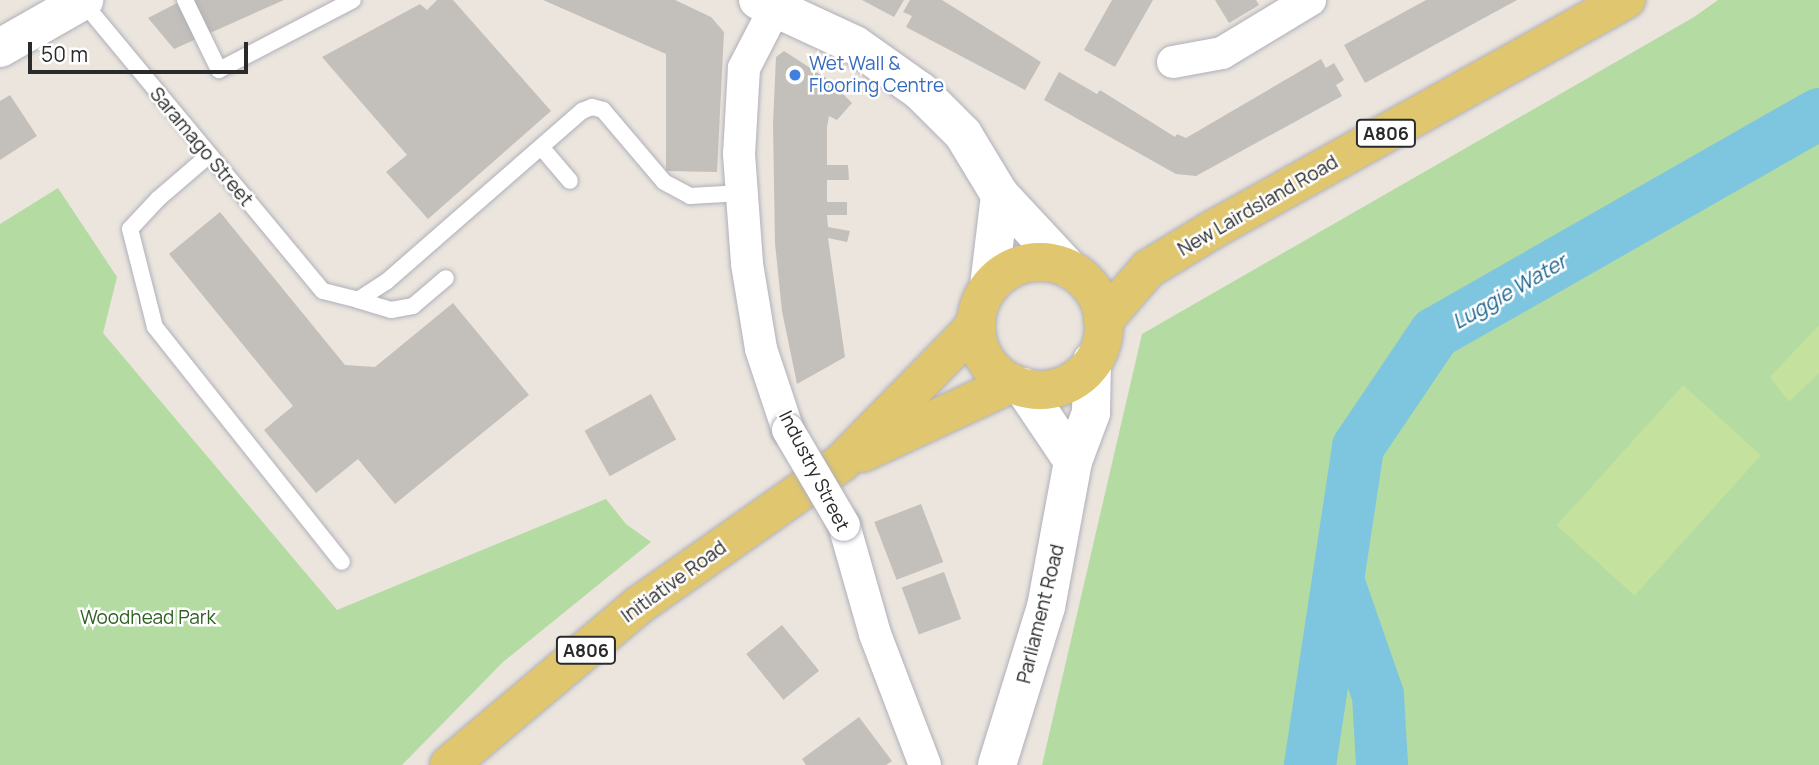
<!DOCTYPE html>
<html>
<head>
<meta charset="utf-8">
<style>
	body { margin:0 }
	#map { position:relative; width:1819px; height:765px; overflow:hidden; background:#ebe5de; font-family:Manrope,sans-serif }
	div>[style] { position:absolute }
	.green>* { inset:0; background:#b4dba1 }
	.pitch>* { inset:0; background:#c4e19e; transform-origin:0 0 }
	.river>* { height:52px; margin:-26px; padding:0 26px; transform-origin:26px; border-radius:26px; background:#7ec5e0 }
	.building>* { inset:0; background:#c3bfba; transform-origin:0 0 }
	.roads { filter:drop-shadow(0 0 2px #afb0b9) drop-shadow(0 0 2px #afb0b9) }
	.service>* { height:16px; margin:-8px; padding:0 8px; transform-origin:8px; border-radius:8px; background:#fff }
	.minor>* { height:32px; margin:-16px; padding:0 16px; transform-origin:16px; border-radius:16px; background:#fff }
	.secondary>* { height:38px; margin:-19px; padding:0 19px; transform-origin:19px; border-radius:19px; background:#fff }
	.primary>* { height:38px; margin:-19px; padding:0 19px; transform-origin:19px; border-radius:19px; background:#e0c66e }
	.primary>.ring { margin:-19px; padding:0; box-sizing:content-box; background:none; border:38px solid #e0c66e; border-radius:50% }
	.bridges { filter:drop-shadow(0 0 2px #afb0b9) drop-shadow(0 0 2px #afb0b9) }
	.minor-bridge>* { height:32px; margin:-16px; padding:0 16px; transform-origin:16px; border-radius:16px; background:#fff }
	.dots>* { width:19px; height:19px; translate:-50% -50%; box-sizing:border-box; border:4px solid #fff; border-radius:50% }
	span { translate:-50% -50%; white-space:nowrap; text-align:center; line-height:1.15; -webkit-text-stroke:5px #fff; paint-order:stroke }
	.shield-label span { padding:2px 5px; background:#fff; border:2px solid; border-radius:5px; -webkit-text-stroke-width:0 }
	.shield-label { font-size:18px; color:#2a2a2a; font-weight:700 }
	.shop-label { font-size:19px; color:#366cbe }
	.left { translate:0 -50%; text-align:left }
	.street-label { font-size:19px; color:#2a2a2a }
	.park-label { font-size:19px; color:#2f5f23 }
	.water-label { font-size:21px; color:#1d658c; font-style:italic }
	.scale { position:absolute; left:28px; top:42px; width:220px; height:32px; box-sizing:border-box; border:4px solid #2a2a2a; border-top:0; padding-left:9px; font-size:21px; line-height:24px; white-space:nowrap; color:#2a2a2a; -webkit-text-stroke:5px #fff; paint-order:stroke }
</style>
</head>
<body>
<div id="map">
	<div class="green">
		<i style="clip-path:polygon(1718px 0,1819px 0,1819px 765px,1042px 765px,1142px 334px,1694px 17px)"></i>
		<i style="clip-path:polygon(58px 188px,117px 277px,103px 333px,337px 610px,606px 499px,626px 524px,651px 542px,503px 662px,402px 765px,0 765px,0 224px)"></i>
	</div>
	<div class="pitch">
		<i style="clip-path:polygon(1819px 325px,1819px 373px,1789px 402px,1770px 377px)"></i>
		<i style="left:1683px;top:385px;width:105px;height:189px;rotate:42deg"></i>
	</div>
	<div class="river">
		<i style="left:1340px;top:586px;width:115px;rotate:70.8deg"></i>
		<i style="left:1378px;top:695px;width:70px;rotate:86.7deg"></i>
		<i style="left:1310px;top:765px;width:322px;rotate:-81.4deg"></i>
		<i style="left:1358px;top:447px;width:138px;rotate:-56deg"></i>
		<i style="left:1435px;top:333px;width:442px;rotate:-29.7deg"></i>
	</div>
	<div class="building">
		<i style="clip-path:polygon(183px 0,284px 0,174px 49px,148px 18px)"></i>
		<i style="clip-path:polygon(437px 0,453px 0,551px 111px,428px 219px,386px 172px,407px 155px,322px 57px,420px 4px,427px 10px)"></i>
		<i style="clip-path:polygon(543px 0,675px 0,711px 17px,724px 32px,717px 172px,666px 171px,666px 54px)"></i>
		<i style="clip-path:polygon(862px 0,904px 0,894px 17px)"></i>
		<i style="clip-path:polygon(910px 0,942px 0,1041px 62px,1025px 90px,906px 27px,912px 16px,903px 12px)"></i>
		<i style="clip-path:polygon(1112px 0,1153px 0,1115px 67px,1084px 50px)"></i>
		<i style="clip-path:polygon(1215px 0,1256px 0,1259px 5px,1229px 23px)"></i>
		<i style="clip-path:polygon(1426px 0,1517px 0,1365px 83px,1344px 45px)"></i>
		<i style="clip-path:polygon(784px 51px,829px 80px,852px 103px,837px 120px,829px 116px,827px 127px,827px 165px,848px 165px,849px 180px,827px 180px,827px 202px,847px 202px,847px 215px,827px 215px,828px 227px,850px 231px,847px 242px,828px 238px,845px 357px,797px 384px,782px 311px,775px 243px,773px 124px,776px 57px)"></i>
		<i style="clip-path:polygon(1321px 59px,1326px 68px,1334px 63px,1344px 80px,1336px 85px,1342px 96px,1196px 176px,1176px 174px,1044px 100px,1059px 72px,1097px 94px,1100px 90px,1175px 137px,1177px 134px,1186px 138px)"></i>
		<i style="clip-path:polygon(10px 95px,37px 136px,0 160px,0 101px)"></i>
		<i style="clip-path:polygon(220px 212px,345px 365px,375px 367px,453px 303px,529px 395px,395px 504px,358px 459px,316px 493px,264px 430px,293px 406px,169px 254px)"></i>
		<i style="left:651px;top:394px;width:52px;height:76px;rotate:61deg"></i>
		<i style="left:921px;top:504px;width:62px;height:50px;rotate:69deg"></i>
		<i style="left:944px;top:572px;width:50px;height:45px;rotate:70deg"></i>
		<i style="left:782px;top:625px;width:59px;height:46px;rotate:51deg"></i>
		<i style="clip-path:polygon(859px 717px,892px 761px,886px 765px,806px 765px,802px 759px)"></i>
	</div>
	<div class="roads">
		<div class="service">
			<i style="left:185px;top:0;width:78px;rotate:64.1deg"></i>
			<i style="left:219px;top:70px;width:151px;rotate:-27.6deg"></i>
			<i style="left:82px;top:1px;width:377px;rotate:50.3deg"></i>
			<i style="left:323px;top:291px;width:36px;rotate:14deg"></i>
			<i style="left:358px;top:300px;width:33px;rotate:-33deg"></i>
			<i style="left:386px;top:282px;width:260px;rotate:-41.1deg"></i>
			<i style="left:582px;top:111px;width:11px;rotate:-22deg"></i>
			<i style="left:592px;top:107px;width:11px;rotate:15deg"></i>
			<i style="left:603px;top:110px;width:94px;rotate:49.7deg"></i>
			<i style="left:664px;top:182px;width:30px;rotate:28deg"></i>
			<i style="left:690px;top:196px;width:52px;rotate:-3.3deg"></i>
			<i style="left:542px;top:148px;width:43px;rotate:49.7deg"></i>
			<i style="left:208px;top:156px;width:66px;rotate:139.3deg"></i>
			<i style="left:158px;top:199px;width:41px;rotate:133deg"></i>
			<i style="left:130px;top:229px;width:101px;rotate:75.7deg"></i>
			<i style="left:155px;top:327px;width:300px;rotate:51.5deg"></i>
			<i style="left:358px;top:300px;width:34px;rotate:17deg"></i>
			<i style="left:391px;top:310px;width:22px;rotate:-10deg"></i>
			<i style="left:413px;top:306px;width:43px;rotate:-40.3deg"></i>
		</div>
		<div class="minor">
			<i style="left:775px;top:8px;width:68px;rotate:117.3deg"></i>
			<i style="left:744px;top:68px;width:86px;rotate:93.3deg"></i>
			<i style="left:739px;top:154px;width:110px;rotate:85.8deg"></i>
			<i style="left:747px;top:264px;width:86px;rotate:80.6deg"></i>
			<i style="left:761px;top:349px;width:85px;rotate:71.6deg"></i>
			<i style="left:1173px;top:62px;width:50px;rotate:-10.4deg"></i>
			<i style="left:1222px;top:53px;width:103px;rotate:-31.1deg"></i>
			<i style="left:844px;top:525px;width:113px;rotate:74.1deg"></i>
			<i style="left:875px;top:634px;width:140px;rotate:69.1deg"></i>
		</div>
		<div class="secondary">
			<i style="left:758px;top:0;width:107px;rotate:24.9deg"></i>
			<i style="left:855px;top:45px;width:80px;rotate:35.3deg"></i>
			<i style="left:920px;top:91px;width:61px;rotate:45deg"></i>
			<i style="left:963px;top:134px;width:71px;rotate:58.8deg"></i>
			<i style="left:1000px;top:195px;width:101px;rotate:47deg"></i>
			<i style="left:0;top:48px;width:97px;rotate:-29.7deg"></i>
			<i style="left:989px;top:286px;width:92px;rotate:-83.1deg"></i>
			<i style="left:1023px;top:387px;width:89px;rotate:56deg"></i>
			<i style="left:997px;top:765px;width:165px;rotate:-72.8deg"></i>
			<i style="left:1046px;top:607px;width:148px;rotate:-79.5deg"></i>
			<i style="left:1073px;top:461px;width:51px;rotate:-69.4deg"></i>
			<i style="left:1091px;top:413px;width:52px;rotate:-88.9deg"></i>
		</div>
		<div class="primary">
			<i class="ring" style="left:976px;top:262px;width:90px;height:90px"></i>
			<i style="left:1103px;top:321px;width:69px;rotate:-49.1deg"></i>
			<i style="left:1148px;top:269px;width:75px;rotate:-31.4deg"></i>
			<i style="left:1212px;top:230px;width:474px;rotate:-29.1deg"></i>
			<i style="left:862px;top:453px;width:166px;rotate:-24.9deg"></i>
			<i style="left:449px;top:765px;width:248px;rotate:-40.1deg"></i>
			<i style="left:639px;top:605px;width:247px;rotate:-35.1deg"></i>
			<i style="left:841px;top:463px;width:180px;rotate:-45.5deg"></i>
			<i style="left:967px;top:335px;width:16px;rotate:-55deg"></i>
		</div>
	</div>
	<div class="bridges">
		<div class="minor-bridge">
			<i style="left:788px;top:430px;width:110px;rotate:59.5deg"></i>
		</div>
	</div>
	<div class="dots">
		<i style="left:795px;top:75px;background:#3f7fe0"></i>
	</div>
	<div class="shield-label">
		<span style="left:1386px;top:133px">A806</span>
		<span style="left:586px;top:650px">A806</span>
	</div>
	<div class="shop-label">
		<span class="left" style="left:809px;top:75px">Wet Wall &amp;<br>Flooring Centre</span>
	</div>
	<div class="street-label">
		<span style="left:201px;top:147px;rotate:50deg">Saramago Street</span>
		<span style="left:1258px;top:206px;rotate:-30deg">New Lairdsland Road</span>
		<span style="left:814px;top:471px;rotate:63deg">Industry Street</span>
		<span style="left:674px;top:582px;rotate:-36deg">Initiative Road</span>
		<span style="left:1041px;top:614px;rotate:-76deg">Parliament Road</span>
	</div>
	<div class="park-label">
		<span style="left:148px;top:618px">Woodhead Park</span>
	</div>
	<div class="water-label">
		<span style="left:1509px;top:291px;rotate:-30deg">Luggie Water</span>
	</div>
	<div class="scale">50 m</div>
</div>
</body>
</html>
